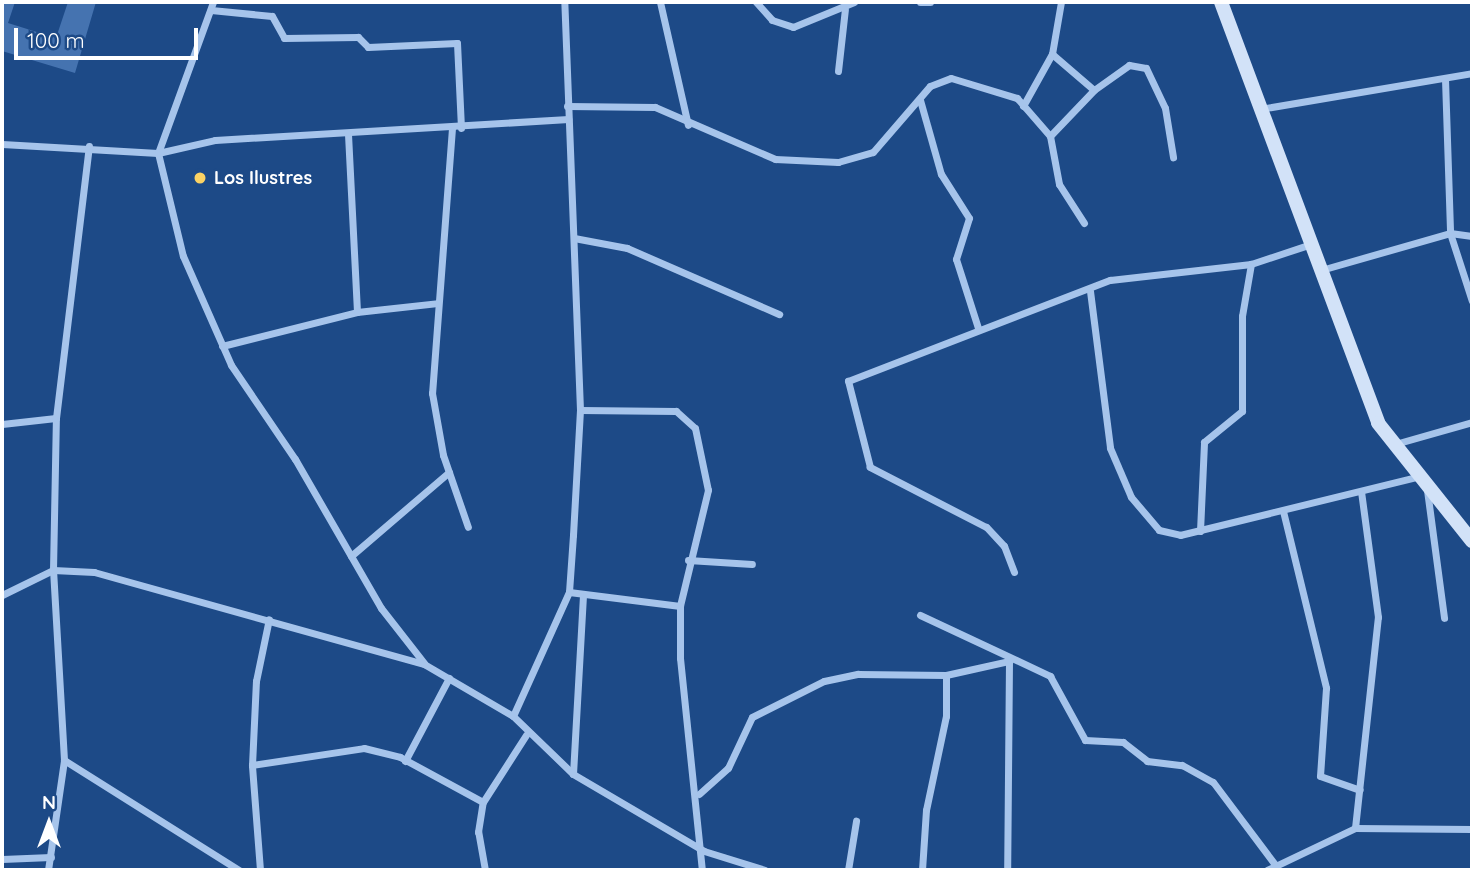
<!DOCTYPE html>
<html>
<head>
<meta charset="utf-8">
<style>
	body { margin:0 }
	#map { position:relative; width:1474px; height:872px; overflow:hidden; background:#1d4a87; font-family:Quicksand,sans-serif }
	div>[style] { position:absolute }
	.building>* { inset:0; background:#4573b0 }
	.street>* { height:7px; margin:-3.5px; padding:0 3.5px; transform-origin:3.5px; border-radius:3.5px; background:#a6c4eb }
	.secondary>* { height:14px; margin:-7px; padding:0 7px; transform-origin:7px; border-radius:7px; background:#d2e2f8 }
	.dots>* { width:19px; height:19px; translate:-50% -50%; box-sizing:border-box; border:4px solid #1d4a87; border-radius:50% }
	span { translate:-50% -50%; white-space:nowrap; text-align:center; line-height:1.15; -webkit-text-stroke:5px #1d4a87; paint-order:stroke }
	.poi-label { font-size:18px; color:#fff; font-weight:700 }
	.left { translate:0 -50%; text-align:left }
	.frame { position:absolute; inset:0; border:4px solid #fff; pointer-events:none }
	.north { position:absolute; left:14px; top:788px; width:70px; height:70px; -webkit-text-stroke:5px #1d4a87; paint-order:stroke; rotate:0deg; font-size:19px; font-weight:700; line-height:28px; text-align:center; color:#fff }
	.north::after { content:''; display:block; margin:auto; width:24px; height:32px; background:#fff; clip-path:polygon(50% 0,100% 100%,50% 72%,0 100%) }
	.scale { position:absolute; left:14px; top:28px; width:184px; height:32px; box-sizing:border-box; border:4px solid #fff; border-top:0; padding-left:9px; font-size:21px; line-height:24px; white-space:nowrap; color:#fff; -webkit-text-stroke:5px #1d4a87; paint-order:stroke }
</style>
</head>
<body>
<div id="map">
	<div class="building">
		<i style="clip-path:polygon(2px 2px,15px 2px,8px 23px,56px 38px,68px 2px,96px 2px,75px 73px,2px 51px)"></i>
	</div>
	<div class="street">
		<i style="left:213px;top:2px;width:161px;rotate:110deg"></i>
		<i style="left:158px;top:153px;width:106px;rotate:76.4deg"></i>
		<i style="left:183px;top:256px;width:119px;rotate:66.2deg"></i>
		<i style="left:231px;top:365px;width:114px;rotate:55.8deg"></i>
		<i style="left:295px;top:459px;width:172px;rotate:60deg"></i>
		<i style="left:381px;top:608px;width:70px;rotate:52deg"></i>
		<i style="left:660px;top:2px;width:126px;rotate:77.2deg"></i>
		<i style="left:756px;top:2px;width:24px;rotate:48deg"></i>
		<i style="left:772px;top:20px;width:22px;rotate:18deg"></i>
		<i style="left:793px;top:27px;width:66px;rotate:-22.3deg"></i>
		<i style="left:920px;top:2px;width:10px"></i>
		<i style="left:211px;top:10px;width:61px;rotate:5.6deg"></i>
		<i style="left:272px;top:16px;width:25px;rotate:61deg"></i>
		<i style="left:284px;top:38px;width:74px;rotate:-0.8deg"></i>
		<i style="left:358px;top:37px;width:14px;rotate:45deg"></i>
		<i style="left:368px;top:47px;width:89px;rotate:-2.6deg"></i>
		<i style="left:457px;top:43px;width:85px;rotate:87.3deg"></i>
		<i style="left:1052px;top:54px;width:55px;rotate:40.6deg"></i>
		<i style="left:838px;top:71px;width:62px;rotate:-83.6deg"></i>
		<i style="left:1445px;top:79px;width:154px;rotate:88.1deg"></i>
		<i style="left:1450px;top:233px;width:71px;rotate:72.1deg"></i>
		<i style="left:920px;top:100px;width:77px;rotate:74.2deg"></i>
		<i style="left:941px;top:174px;width:52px;rotate:57.5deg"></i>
		<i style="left:969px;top:218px;width:43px;rotate:107.6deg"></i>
		<i style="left:956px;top:259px;width:72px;rotate:72.3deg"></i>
		<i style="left:567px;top:106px;width:88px;rotate:0.7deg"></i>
		<i style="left:655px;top:107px;width:131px;rotate:23.4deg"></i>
		<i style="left:775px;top:159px;width:63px;rotate:2.7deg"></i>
		<i style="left:838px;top:162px;width:36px;rotate:-16deg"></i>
		<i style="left:873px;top:152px;width:87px;rotate:-49.2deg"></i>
		<i style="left:930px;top:86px;width:22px;rotate:-21deg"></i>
		<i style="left:951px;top:78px;width:69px;rotate:16.9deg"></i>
		<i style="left:1017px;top:98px;width:50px;rotate:49deg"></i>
		<i style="left:1023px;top:106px;width:60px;rotate:-60.9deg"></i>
		<i style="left:1052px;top:54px;width:53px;rotate:-80.2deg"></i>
		<i style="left:1260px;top:109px;width:215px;rotate:-9.6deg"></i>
		<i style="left:452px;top:128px;width:266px;rotate:94.3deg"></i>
		<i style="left:432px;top:393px;width:63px;rotate:79.9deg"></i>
		<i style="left:443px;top:455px;width:76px;rotate:70.9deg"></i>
		<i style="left:348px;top:134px;width:178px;rotate:87.1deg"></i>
		<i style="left:2px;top:144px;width:156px;rotate:3.3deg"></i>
		<i style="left:158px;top:153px;width:58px;rotate:-12.8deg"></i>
		<i style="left:215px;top:140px;width:354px;rotate:-3.4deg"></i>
		<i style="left:1084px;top:223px;width:46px;rotate:-122.7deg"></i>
		<i style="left:1059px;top:184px;width:49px;rotate:-100.6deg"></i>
		<i style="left:1050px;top:136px;width:64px;rotate:-46.3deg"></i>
		<i style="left:1094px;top:90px;width:43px;rotate:-35.5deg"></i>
		<i style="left:1129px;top:65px;width:17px;rotate:10deg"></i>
		<i style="left:1146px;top:68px;width:44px;rotate:64.6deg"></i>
		<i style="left:1165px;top:108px;width:50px;rotate:80.7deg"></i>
		<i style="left:574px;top:238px;width:54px;rotate:10.7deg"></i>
		<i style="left:627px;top:248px;width:166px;rotate:23.5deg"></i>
		<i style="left:1321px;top:270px;width:134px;rotate:-16deg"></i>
		<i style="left:1450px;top:233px;width:22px;rotate:8deg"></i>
		<i style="left:1090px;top:291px;width:158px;rotate:82.7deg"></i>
		<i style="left:1110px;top:448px;width:53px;rotate:66.8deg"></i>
		<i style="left:1131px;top:497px;width:43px;rotate:49.7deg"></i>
		<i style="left:1159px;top:530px;width:22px;rotate:13deg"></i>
		<i style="left:1180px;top:535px;width:244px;rotate:-13.8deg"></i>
		<i style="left:222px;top:346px;width:139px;rotate:-14.1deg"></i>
		<i style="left:357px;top:312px;width:81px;rotate:-6.3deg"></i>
		<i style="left:580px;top:410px;width:96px;rotate:0.6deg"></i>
		<i style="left:676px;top:411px;width:25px;rotate:42deg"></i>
		<i style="left:695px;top:428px;width:63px;rotate:78.2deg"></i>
		<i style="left:708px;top:490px;width:119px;rotate:103.6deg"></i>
		<i style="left:680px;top:606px;width:52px;rotate:90deg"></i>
		<i style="left:680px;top:658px;width:213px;rotate:84.1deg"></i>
		<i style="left:2px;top:424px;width:54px;rotate:-6.3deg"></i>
		<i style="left:1395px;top:444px;width:80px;rotate:-15.9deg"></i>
		<i style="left:1427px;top:490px;width:129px;rotate:82.4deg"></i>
		<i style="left:1283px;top:511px;width:182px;rotate:76.3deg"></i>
		<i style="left:1326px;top:688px;width:88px;rotate:93.9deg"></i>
		<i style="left:1320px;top:776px;width:42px;rotate:19.3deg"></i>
		<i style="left:1200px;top:531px;width:89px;rotate:-87.4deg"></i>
		<i style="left:1204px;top:442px;width:49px;rotate:-39.2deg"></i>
		<i style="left:1242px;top:411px;width:95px;rotate:-90deg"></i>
		<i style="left:1242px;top:316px;width:53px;rotate:-80.2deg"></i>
		<i style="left:351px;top:556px;width:129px;rotate:-40.6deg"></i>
		<i style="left:688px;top:560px;width:64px;rotate:3.6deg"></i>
		<i style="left:1014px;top:572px;width:28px;rotate:-111deg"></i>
		<i style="left:1004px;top:546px;width:26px;rotate:-133deg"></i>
		<i style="left:986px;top:527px;width:131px;rotate:-152.7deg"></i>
		<i style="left:870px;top:467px;width:89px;rotate:-104.3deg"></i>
		<i style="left:848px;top:381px;width:281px;rotate:-21.1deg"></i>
		<i style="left:1110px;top:280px;width:142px;rotate:-6.5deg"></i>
		<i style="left:1251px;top:264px;width:60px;rotate:-18.4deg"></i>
		<i style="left:569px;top:592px;width:112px;rotate:7.2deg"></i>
		<i style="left:2px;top:595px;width:57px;rotate:-26.1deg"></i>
		<i style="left:53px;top:570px;width:41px;rotate:2.8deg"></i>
		<i style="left:94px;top:572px;width:343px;rotate:15.6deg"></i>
		<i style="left:424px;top:664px;width:103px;rotate:30.3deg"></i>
		<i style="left:513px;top:716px;width:83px;rotate:44deg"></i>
		<i style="left:573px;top:774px;width:152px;rotate:30.4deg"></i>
		<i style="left:704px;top:851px;width:64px;rotate:17.3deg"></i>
		<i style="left:920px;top:615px;width:144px;rotate:25.1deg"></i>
		<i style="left:1050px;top:676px;width:73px;rotate:61.3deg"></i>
		<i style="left:1085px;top:740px;width:38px;rotate:3deg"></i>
		<i style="left:1123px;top:742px;width:31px;rotate:38deg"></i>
		<i style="left:1147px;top:761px;width:35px;rotate:7deg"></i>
		<i style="left:1182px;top:765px;width:35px;rotate:29deg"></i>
		<i style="left:1213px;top:782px;width:105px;rotate:53.1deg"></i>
		<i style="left:513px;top:716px;width:136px;rotate:-65.7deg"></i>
		<i style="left:569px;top:592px;width:57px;rotate:-86deg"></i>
		<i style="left:573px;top:535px;width:125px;rotate:-86.8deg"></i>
		<i style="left:580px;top:410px;width:408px;rotate:-92.2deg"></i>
		<i style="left:64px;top:760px;width:207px;rotate:32.2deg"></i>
		<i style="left:405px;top:761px;width:94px;rotate:-62.1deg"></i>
		<i style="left:252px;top:765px;width:113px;rotate:-8.6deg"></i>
		<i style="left:364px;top:748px;width:37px;rotate:14deg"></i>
		<i style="left:400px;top:757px;width:94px;rotate:28.5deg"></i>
		<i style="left:573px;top:774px;width:177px;rotate:-86.8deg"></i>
		<i style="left:699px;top:794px;width:39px;rotate:-42deg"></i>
		<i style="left:728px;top:768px;width:56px;rotate:-64.8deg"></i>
		<i style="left:752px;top:717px;width:80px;rotate:-26.6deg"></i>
		<i style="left:824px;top:681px;width:35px;rotate:-12deg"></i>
		<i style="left:858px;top:674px;width:88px;rotate:0.7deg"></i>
		<i style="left:946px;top:675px;width:65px;rotate:-12.5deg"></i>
		<i style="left:1009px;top:661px;width:209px;rotate:90.5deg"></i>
		<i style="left:1355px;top:828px;width:212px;rotate:-83.8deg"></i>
		<i style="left:1378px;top:617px;width:126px;rotate:-97.7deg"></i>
		<i style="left:2px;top:859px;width:49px;rotate:-2.3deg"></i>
		<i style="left:48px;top:870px;width:111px;rotate:-81.7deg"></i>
		<i style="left:64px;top:760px;width:190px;rotate:-93.3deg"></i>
		<i style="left:53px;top:570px;width:152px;rotate:-88.9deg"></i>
		<i style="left:56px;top:418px;width:274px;rotate:-83.1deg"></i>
		<i style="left:260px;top:870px;width:105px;rotate:-94.4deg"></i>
		<i style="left:252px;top:765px;width:84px;rotate:-87.3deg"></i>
		<i style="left:256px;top:681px;width:63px;rotate:-78.2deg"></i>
		<i style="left:485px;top:870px;width:39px;rotate:-100deg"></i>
		<i style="left:478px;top:832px;width:30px;rotate:-81deg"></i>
		<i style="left:483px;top:802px;width:80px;rotate:-57.3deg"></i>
		<i style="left:848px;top:870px;width:50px;rotate:-80.7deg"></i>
		<i style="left:922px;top:870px;width:60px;rotate:-86.2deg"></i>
		<i style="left:926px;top:810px;width:96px;rotate:-78deg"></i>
		<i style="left:946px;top:716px;width:41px;rotate:-90deg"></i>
		<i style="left:1267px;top:870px;width:98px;rotate:-25.5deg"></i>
		<i style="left:1355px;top:828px;width:117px;rotate:0.5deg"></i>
	</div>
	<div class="secondary">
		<i style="left:1221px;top:2px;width:449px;rotate:69.5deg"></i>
		<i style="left:1378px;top:423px;width:151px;rotate:51.5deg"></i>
	</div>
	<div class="dots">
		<i style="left:200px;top:178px;background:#fbd264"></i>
	</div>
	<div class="poi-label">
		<span class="left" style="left:214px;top:178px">Los Ilustres</span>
	</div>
	<div class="frame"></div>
	<div class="north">N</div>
	<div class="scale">100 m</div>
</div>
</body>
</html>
